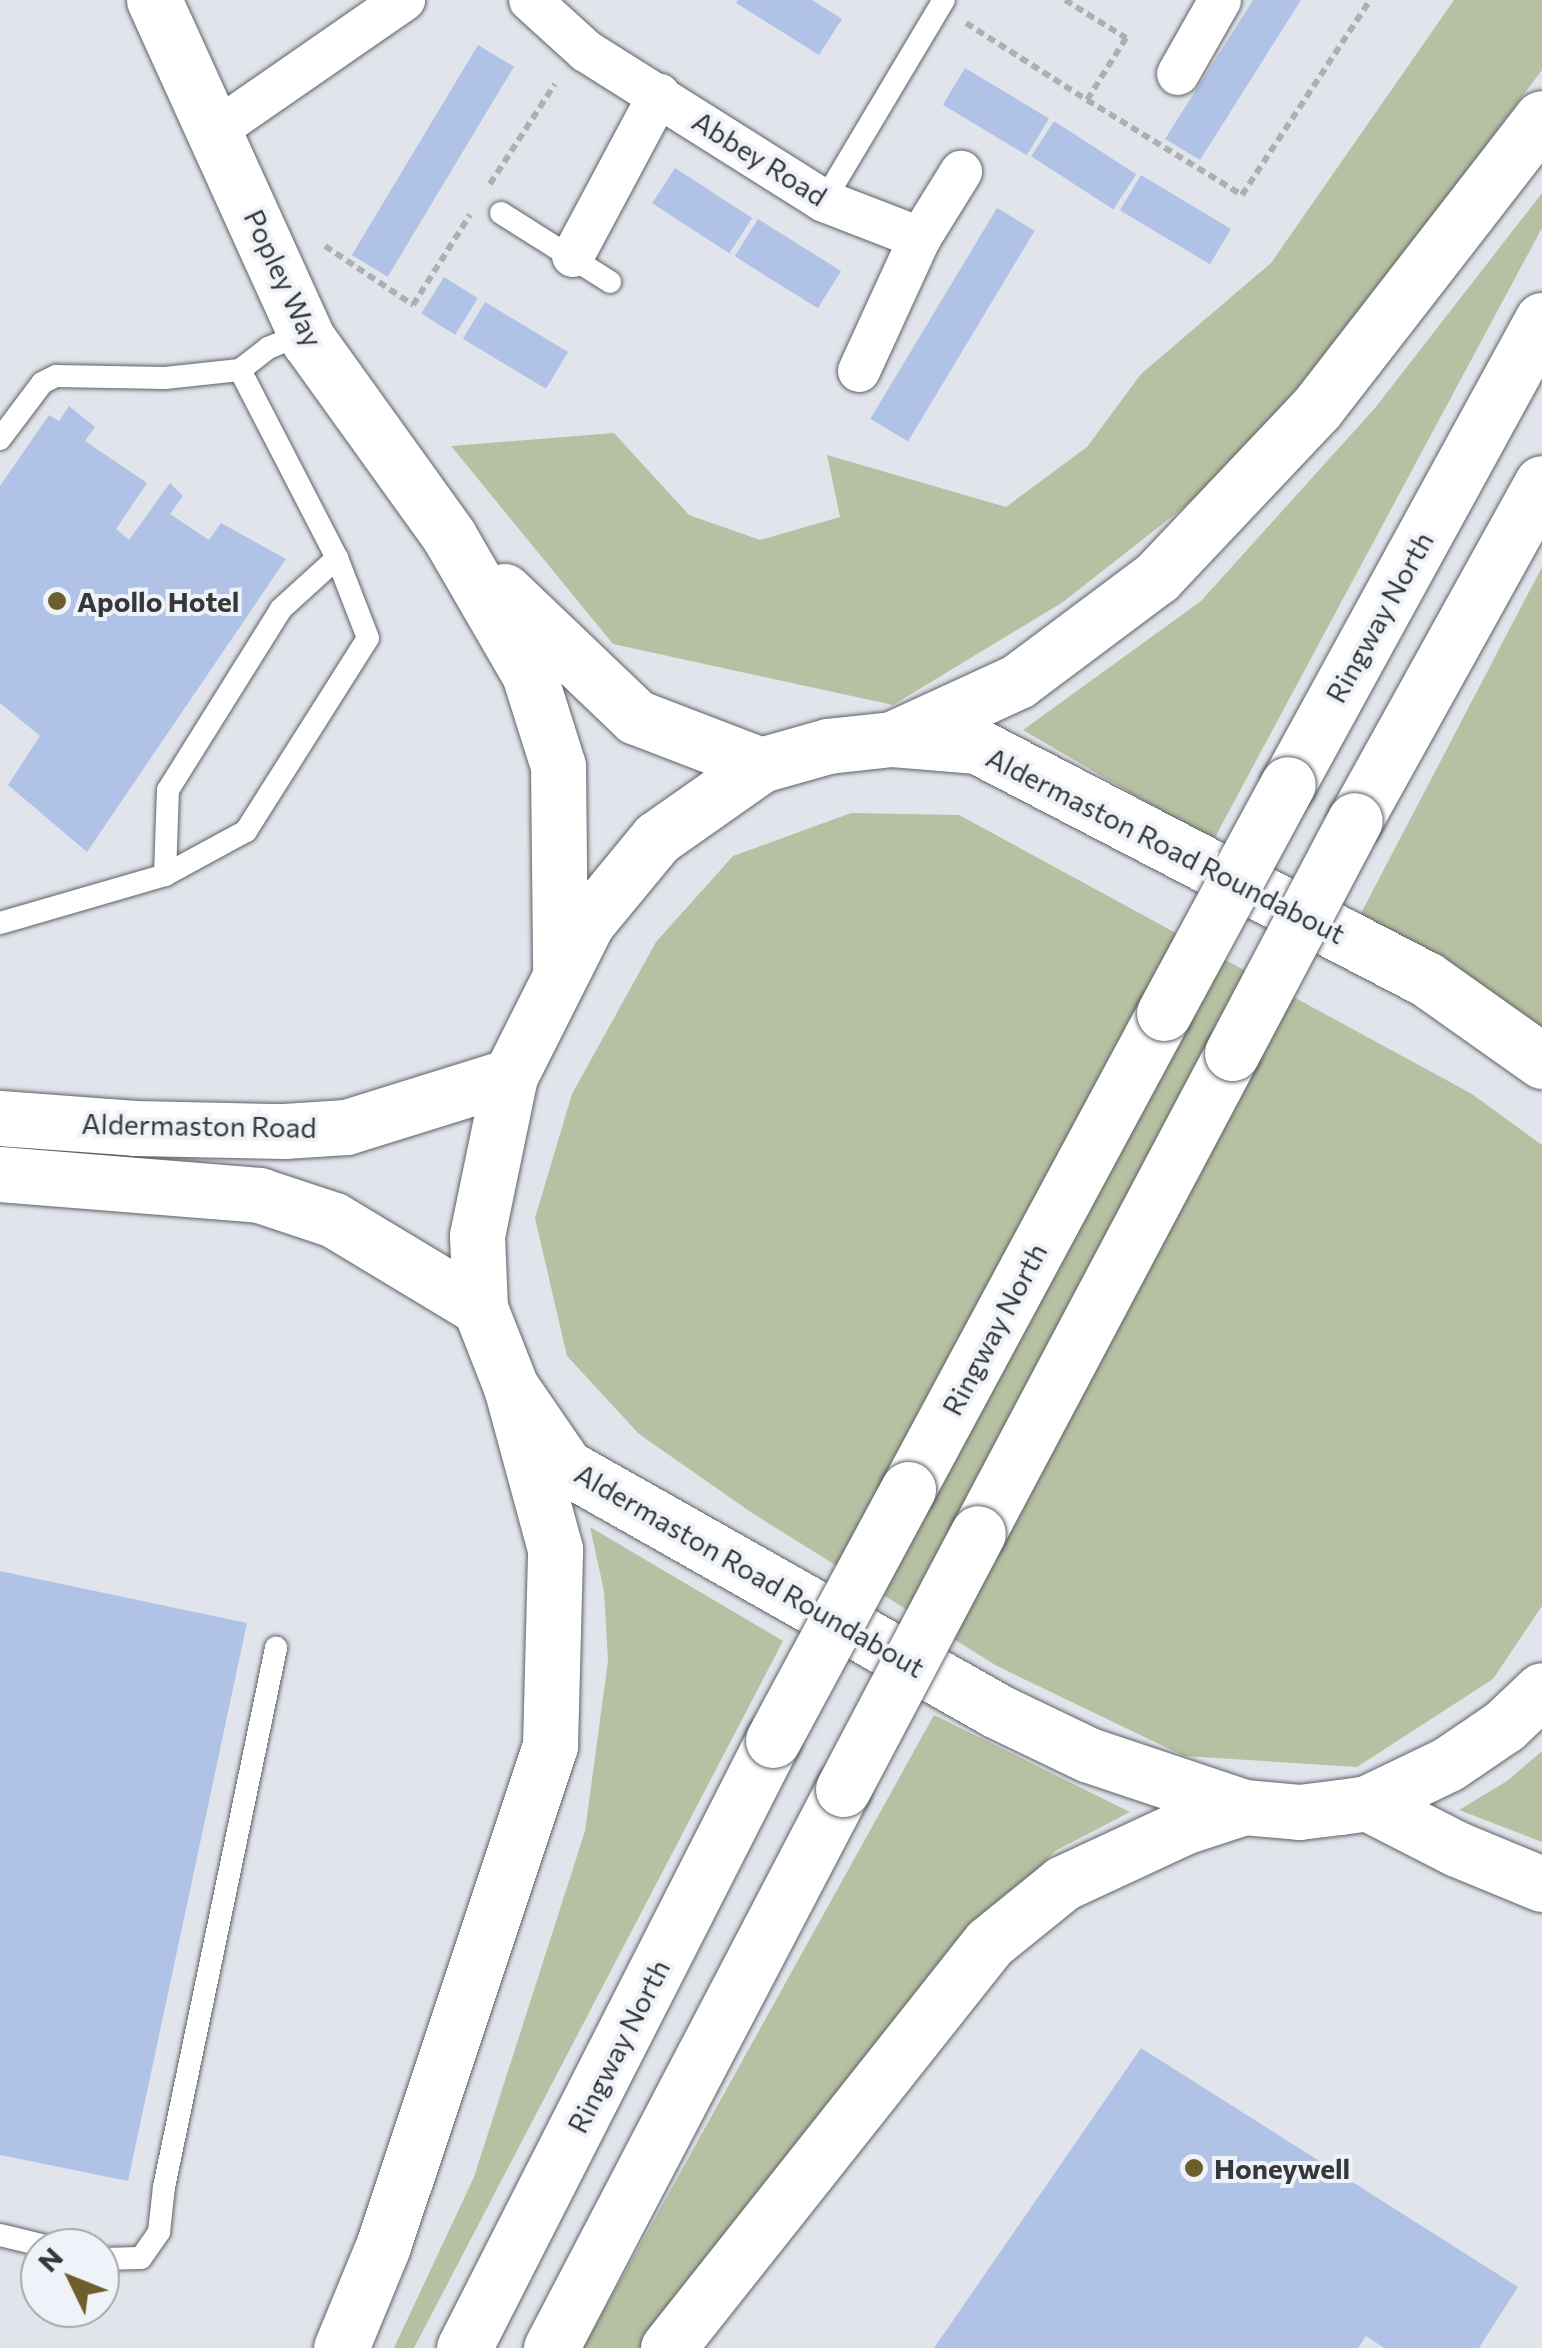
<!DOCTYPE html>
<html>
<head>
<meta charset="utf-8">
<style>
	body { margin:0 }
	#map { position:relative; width:1542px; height:2348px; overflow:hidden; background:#e1e5eb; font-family:Commissioner,sans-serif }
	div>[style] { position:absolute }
	.green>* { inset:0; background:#b7c0a2 }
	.building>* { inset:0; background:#b0c3e7; transform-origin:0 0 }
	.path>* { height:6px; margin-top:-3px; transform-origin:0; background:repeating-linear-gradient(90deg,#acb0b5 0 8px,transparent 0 13px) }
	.roads { filter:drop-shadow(0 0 2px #5e6167) drop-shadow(0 0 2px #5e6167) }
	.service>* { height:22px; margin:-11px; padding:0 11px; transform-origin:11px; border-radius:11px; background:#fff }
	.minor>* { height:42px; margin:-21px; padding:0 21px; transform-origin:21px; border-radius:21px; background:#fff }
	.tertiary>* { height:55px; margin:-27.5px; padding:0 27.5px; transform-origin:27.5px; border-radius:27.5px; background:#fff }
	.primary>* { height:55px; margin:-27.5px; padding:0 27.5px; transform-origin:27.5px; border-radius:27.5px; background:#fff }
	.trunk>* { height:55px; margin:-27.5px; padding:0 27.5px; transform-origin:27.5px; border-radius:27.5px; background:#fff }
	.bridges { filter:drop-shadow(0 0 2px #5e6167) drop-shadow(0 0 2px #5e6167) }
	.trunk-bridge>* { height:55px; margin:-27.5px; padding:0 27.5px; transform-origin:27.5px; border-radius:27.5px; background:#fff }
	.dots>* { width:28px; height:28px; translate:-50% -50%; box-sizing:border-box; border:5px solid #eff2f9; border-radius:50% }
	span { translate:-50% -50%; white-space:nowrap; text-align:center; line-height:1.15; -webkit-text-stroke:8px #eff2f9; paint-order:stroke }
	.street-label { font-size:28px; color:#353739 }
	.poi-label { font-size:28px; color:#353739; font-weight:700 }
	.left { translate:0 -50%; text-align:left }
	.north { position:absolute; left:20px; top:2228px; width:100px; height:100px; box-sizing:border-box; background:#eff2f9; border:2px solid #a5a7ac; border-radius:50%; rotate:313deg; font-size:28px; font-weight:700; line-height:40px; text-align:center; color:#353739 }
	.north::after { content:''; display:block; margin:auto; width:35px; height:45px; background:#6d5f2c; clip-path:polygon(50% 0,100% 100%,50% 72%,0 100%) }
</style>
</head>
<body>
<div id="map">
	<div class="green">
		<i style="clip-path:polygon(1454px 0,1542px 0,1542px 70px,1365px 307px,1221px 478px,1063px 602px,893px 705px,613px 644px,451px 446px,614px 433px,689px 515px,760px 540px,840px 517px,827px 455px,1006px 507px,1087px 447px,1141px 374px,1271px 263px)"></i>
		<i style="clip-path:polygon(1542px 193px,1542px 228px,1213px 841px,1023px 730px,1201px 601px,1375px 408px)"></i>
		<i style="clip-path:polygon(1542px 567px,1542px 1030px,1358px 919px)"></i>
		<i style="clip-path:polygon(851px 813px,959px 815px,1472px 1094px,1542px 1145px,1542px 1606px,1493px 1679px,1357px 1767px,1184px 1756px,997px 1666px,752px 1513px,639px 1434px,567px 1356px,535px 1218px,572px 1094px,656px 942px,733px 856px)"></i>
		<i style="clip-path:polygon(590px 1527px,783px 1641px,414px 2348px,394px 2348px,474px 2177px,585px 1831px,608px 1661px,604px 1591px)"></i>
		<i style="clip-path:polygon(934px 1715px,1130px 1812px,1055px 1851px,981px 1928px,640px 2348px,583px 2348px)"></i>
		<i style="clip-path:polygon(1542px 1751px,1542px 1842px,1459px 1810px,1507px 1781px)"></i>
	</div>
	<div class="building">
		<i style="clip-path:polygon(738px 0,812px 0,842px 19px,819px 55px,736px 3px)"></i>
		<i style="clip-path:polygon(1253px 0,1301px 0,1200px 160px,1165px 139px)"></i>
		<i style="left:478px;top:45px;width:42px;height:245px;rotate:31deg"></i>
		<i style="left:965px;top:68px;width:98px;height:43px;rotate:31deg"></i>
		<i style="left:1054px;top:121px;width:98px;height:42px;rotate:33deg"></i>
		<i style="left:675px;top:168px;width:92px;height:42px;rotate:33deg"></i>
		<i style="left:1141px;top:175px;width:105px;height:41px;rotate:31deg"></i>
		<i style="left:997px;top:208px;width:44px;height:246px;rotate:31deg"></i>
		<i style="left:758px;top:219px;width:98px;height:44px;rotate:32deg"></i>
		<i style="left:444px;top:277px;width:40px;height:43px;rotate:32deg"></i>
		<i style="left:485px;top:302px;width:97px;height:43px;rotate:31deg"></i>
		<i style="clip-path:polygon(69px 406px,95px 427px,85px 441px,147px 483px,116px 529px,129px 540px,170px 483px,183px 496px,170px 514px,209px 540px,221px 523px,286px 559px,87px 852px,8px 785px,40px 736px,0 703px,0 486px,49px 415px,59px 421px)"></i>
		<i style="clip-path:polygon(0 1571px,247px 1623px,128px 2181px,0 2155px)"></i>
		<i style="clip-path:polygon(1141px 2048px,1518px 2287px,1479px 2348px,1384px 2348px,1366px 2336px,1358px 2348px,934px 2348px)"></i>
	</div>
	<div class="path">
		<i style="left:1065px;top:0;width:72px;rotate:31.9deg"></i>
		<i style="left:1126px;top:38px;width:73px;rotate:122.2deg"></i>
		<i style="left:1087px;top:100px;width:182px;rotate:31.5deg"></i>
		<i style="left:1242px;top:195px;width:233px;rotate:-56.7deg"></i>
		<i style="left:966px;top:23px;width:143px;rotate:32.5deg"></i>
		<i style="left:490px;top:184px;width:119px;rotate:-57deg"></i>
		<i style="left:325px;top:246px;width:106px;rotate:33.8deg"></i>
		<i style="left:413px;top:305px;width:107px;rotate:-57.7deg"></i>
	</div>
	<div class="roads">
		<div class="service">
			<i style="left:824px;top:201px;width:234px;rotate:-59.2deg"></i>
			<i style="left:501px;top:213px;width:129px;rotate:32.3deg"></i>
			<i style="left:0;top:439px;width:70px;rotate:-53.1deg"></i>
			<i style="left:42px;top:383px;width:16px;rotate:-27deg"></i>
			<i style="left:56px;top:376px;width:109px;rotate:1.1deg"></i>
			<i style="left:165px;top:378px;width:75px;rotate:-6.1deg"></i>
			<i style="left:165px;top:875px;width:85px;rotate:-88deg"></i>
			<i style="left:168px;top:790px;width:213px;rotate:-58deg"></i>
			<i style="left:281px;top:609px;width:76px;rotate:-42.3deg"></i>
			<i style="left:0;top:923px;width:172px;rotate:-16.2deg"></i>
			<i style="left:165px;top:875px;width:92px;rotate:-28.5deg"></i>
			<i style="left:246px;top:831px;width:228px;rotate:-57.7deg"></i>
			<i style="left:368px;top:638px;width:86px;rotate:-111.2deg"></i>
			<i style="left:337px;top:558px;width:212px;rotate:-117.3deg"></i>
			<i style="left:240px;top:370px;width:36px;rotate:-38deg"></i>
			<i style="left:268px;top:348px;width:18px;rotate:-22deg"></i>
			<i style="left:285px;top:341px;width:24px"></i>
			<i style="left:0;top:2235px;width:56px;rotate:13.5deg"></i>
			<i style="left:100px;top:2259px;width:41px;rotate:-1.4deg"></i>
			<i style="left:141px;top:2258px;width:32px;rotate:-55deg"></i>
			<i style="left:159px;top:2232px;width:45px;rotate:-83.7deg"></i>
			<i style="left:164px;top:2187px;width:551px;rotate:-78.26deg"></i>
		</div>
		<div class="minor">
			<i style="left:530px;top:0;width:76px;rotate:42.3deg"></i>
			<i style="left:586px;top:51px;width:281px;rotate:32.2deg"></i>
			<i style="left:824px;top:201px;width:103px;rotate:21.1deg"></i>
			<i style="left:1178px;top:74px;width:85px;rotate:-60.4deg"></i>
			<i style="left:216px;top:130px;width:229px;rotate:-34.7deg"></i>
			<i style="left:573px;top:256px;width:183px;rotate:-61.9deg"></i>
			<i style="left:859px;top:371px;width:146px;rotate:-65.4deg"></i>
			<i style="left:920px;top:238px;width:78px;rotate:-58.2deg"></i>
		</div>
		<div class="tertiary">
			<i style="left:154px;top:0;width:375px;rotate:65.6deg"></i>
			<i style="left:309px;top:341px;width:240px;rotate:54.3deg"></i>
			<i style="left:449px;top:536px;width:160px;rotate:59.9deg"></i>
			<i style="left:529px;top:674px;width:96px;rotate:72.5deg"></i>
			<i style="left:558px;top:766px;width:205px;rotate:89.4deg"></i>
			<i style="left:504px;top:591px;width:182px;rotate:43.7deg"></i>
			<i style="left:636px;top:717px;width:134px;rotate:21deg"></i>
			<i style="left:1367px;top:1803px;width:101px;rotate:27.1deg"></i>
			<i style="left:1457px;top:1849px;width:92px;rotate:22.4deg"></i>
		</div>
		<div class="primary">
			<i style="left:1542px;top:1061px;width:142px;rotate:-144.7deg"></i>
			<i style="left:1426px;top:979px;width:506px;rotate:-152.57deg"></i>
			<i style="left:977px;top:746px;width:85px;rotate:-175.3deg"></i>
			<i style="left:892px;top:739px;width:64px;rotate:173.8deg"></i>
			<i style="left:828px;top:746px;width:70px;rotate:164.2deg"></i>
			<i style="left:761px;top:765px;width:127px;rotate:144.9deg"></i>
			<i style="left:657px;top:838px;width:110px;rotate:129.5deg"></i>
			<i style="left:587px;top:923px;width:171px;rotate:116.7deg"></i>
			<i style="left:510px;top:1076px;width:163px;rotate:101.7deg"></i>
			<i style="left:477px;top:1236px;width:72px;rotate:87.6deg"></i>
			<i style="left:480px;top:1308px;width:85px;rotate:68.6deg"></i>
			<i style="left:511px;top:1387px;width:97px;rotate:55.5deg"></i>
			<i style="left:566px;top:1467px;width:493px;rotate:29.5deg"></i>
			<i style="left:995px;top:1710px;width:104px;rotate:25.6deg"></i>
			<i style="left:1089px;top:1755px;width:163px;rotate:18.5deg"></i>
			<i style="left:1244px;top:1807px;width:55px;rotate:5.2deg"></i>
			<i style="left:1299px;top:1812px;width:41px;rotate:-7deg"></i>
			<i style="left:1340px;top:1807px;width:27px;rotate:-8deg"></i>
			<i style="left:1367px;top:1803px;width:90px;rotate:-25.7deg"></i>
			<i style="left:1448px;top:1764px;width:68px;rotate:-34.2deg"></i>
			<i style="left:1504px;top:1726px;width:52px;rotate:-43.5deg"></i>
			<i style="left:0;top:1118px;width:135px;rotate:4.2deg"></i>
			<i style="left:135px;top:1128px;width:149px;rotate:1.2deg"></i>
			<i style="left:284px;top:1131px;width:62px;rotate:-3.7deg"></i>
			<i style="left:346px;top:1127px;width:172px;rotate:-17.3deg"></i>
			<i style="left:0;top:1174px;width:260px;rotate:4.6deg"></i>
			<i style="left:259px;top:1195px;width:79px;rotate:18.4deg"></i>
			<i style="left:334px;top:1220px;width:170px;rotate:31.1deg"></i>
		</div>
		<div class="trunk">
			<i style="left:892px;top:739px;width:139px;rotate:-24.7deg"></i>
			<i style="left:1018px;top:681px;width:174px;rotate:-36.8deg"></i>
			<i style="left:1157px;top:577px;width:231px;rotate:-46.6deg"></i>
			<i style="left:1316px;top:409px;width:368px;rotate:-52.2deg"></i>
			<i style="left:1288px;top:784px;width:529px;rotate:-61.3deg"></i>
			<i style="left:1355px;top:820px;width:385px;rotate:-61deg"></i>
			<i style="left:908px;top:1489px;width:540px;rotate:-61.73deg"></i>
			<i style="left:978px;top:1533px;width:543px;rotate:-62.11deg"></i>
			<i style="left:341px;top:2348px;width:110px;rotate:-67.6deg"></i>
			<i style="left:383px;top:2246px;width:527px;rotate:-71.53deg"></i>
			<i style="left:550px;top:1746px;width:197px;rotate:-88.5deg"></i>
			<i style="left:555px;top:1549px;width:168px;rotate:-105.2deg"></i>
			<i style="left:464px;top:2348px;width:682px;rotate:-63.06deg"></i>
			<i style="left:551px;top:2348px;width:631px;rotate:-62.42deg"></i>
			<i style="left:668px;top:2348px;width:517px;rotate:-51.6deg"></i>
			<i style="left:989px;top:1943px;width:95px;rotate:-39deg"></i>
			<i style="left:1063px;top:1883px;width:136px;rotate:-24.9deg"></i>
			<i style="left:1186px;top:1826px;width:61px;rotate:-18.1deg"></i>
		</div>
	</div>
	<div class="bridges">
		<div class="trunk-bridge">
			<i style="left:1164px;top:1013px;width:260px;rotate:-61.6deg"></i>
			<i style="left:1232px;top:1053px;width:263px;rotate:-62.2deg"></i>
			<i style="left:773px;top:1740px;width:285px;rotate:-61.7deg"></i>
			<i style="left:843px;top:1789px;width:289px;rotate:-62.2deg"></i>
		</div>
	</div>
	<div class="dots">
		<i style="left:57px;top:601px;background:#6d5f2c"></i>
		<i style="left:1194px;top:2168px;background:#6d5f2c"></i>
	</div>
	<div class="street-label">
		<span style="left:760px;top:158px;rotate:32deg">Abbey Road</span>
		<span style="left:284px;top:278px;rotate:65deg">Popley Way</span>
		<span style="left:1379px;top:617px;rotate:-61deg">Ringway North</span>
		<span style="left:1166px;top:845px;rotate:27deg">Aldermaston Road Roundabout</span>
		<span style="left:199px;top:1125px;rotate:1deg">Aldermaston Road</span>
		<span style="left:994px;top:1329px;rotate:-62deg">Ringway North</span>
		<span style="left:750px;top:1570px;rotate:30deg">Aldermaston Road Roundabout</span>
		<span style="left:618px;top:2046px;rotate:-63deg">Ringway North</span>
	</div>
	<div class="poi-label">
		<span class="left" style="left:77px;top:601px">Apollo Hotel</span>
		<span class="left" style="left:1214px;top:2168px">Honeywell</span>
	</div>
	<div class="north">N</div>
</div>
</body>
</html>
